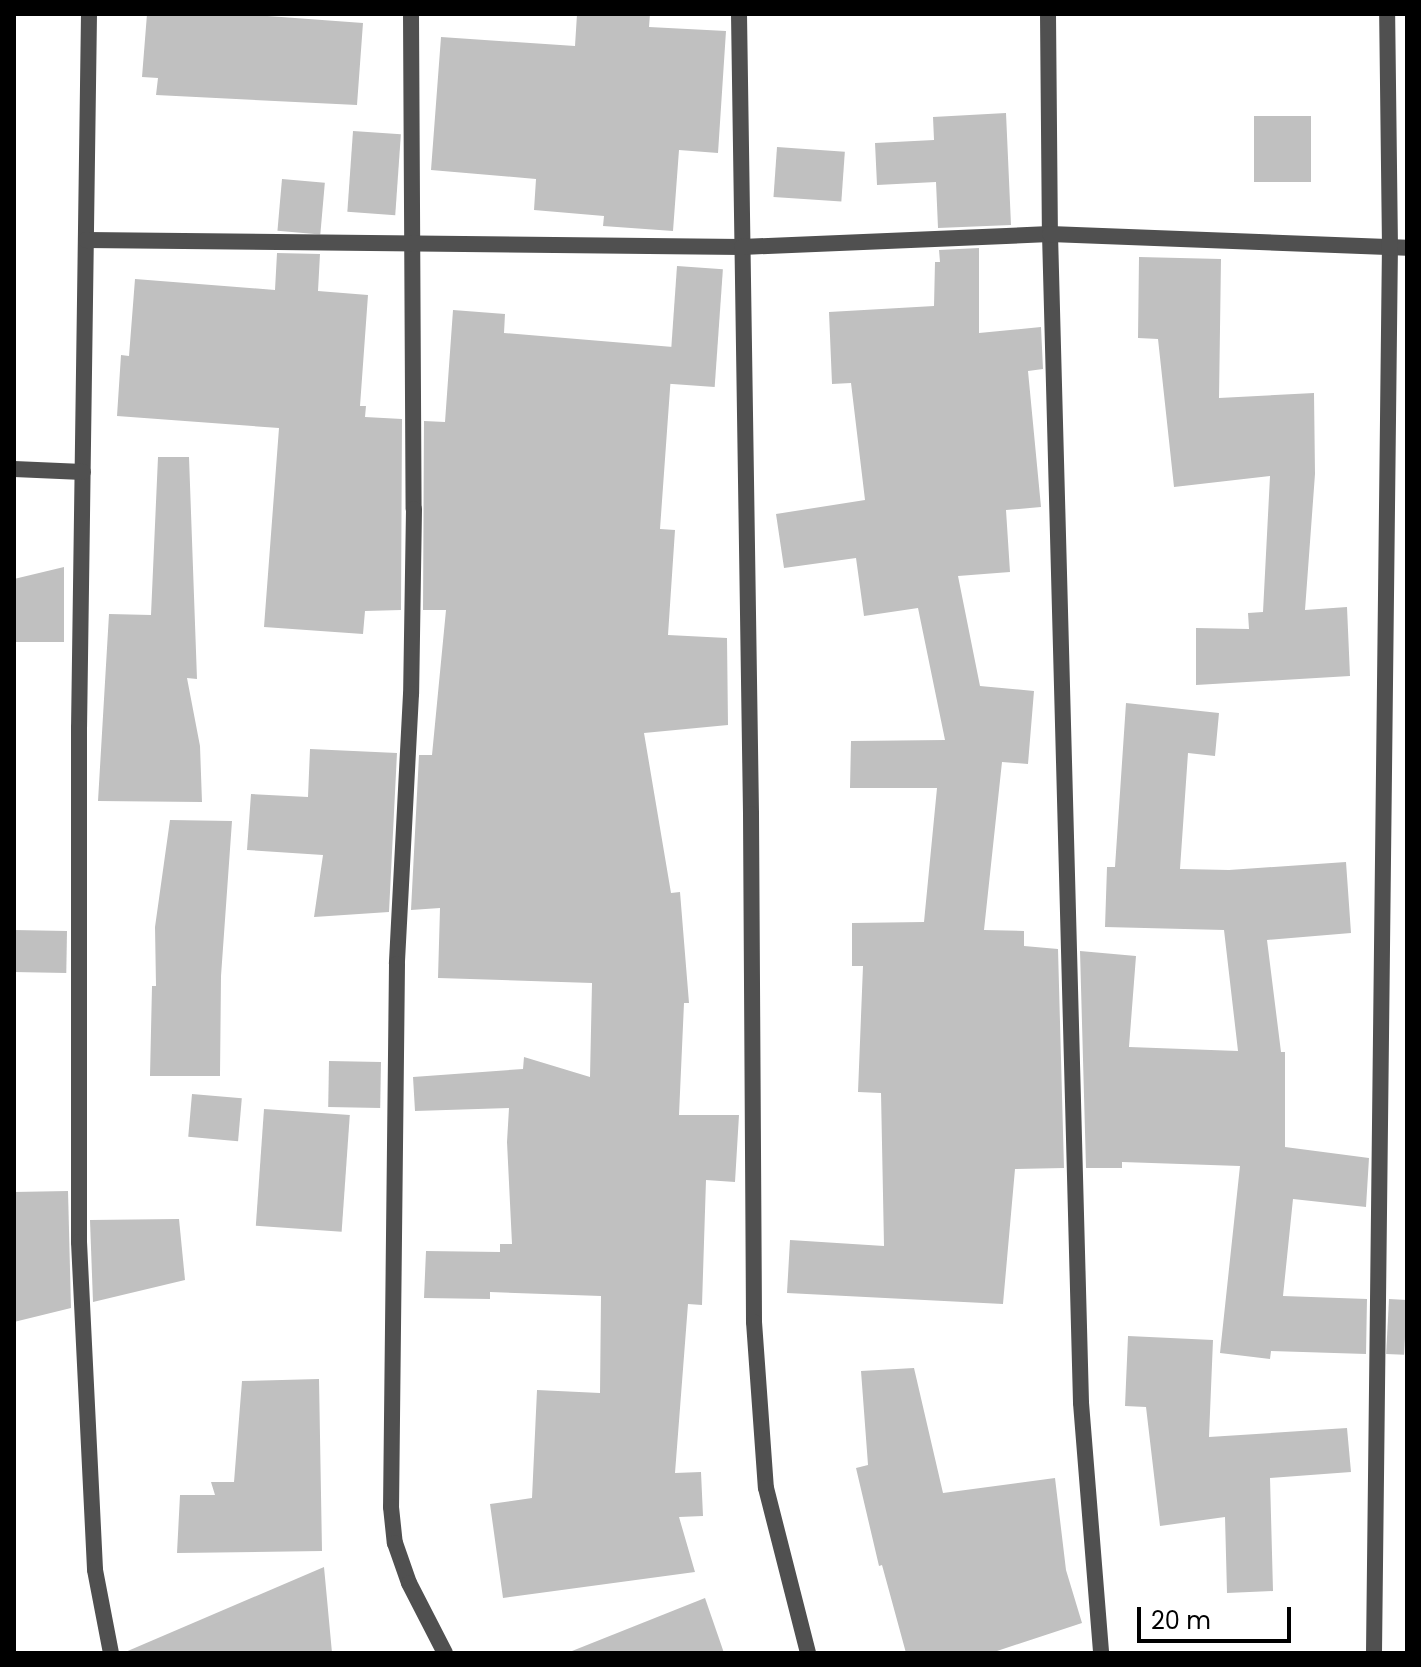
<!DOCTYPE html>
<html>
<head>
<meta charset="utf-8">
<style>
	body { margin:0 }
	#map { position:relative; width:1421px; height:1667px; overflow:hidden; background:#fff; font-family:Poppins,sans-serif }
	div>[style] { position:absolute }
	.building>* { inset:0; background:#c0c0c0; transform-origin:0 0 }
	.minor>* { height:16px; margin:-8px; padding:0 8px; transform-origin:8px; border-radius:8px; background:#505050 }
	span { translate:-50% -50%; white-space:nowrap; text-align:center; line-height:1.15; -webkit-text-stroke:7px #fff; paint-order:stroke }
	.frame { position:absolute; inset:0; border:16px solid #000; pointer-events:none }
	.scale { position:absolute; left:1137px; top:1607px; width:154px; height:36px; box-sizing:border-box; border:4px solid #000; border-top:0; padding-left:10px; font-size:24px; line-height:28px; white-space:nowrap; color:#000; -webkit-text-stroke:6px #fff; paint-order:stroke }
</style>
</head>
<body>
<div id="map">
	<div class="building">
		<i style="clip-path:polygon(147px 14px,242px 14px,363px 23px,357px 105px,156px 95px,158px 78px,142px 77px)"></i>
		<i style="clip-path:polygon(577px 14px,650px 14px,649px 27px,726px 31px,718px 153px,679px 150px,673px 231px,603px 226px,604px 216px,534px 210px,536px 179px,431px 170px,441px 37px,575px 46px)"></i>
		<i style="clip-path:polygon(1006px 113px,1011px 225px,938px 228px,936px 182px,877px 185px,875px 143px,934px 140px,933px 117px)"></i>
		<i style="left:1254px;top:116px;width:57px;height:66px"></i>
		<i style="left:353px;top:131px;width:48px;height:81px;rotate:4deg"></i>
		<i style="left:777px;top:147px;width:68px;height:50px;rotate:4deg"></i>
		<i style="left:282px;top:179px;width:43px;height:52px;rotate:5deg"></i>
		<i style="clip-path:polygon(979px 248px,979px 333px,1041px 327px,1043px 369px,1028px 371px,1041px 507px,1006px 510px,1010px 572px,958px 576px,980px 686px,1034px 691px,1028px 764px,1002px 762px,984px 930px,1024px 931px,1024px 946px,1058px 949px,1064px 1168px,1015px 1169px,1003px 1304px,787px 1293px,790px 1240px,884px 1246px,881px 1093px,858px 1092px,863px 966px,852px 966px,852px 923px,924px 922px,937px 788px,850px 788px,851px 741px,945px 740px,918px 608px,864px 616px,856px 558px,784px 568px,776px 514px,865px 500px,851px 383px,832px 384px,829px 312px,934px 306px,935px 262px,940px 262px,939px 250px)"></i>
		<i style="clip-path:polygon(277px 253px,320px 254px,318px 291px,368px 295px,360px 406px,366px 406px,365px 417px,402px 419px,401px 610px,365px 611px,363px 634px,264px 627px,279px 428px,117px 416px,121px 355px,129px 356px,135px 279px,275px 290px)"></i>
		<i style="clip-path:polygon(1139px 257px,1221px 259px,1219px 398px,1314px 393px,1315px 474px,1305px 610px,1347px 607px,1350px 676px,1196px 685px,1196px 628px,1249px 629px,1248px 613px,1263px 612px,1270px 476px,1174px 487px,1158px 339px,1138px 338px)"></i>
		<i style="left:677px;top:266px;width:46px;height:118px;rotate:4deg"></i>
		<i style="clip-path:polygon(453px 310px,505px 314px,504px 333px,673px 347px,660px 529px,675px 530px,668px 635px,727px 638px,728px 725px,644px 733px,671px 893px,680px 892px,689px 1003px,684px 1003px,679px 1115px,739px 1115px,735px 1182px,706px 1180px,702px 1305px,688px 1304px,675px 1473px,701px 1472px,703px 1516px,679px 1517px,695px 1572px,503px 1598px,490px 1504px,532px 1498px,537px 1390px,600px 1393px,601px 1296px,490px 1292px,490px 1299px,424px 1298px,426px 1251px,500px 1252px,500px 1244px,512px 1244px,507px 1142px,509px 1108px,415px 1111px,413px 1077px,523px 1069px,524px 1057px,590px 1077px,592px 983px,438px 978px,440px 908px,411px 910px,419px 755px,432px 755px,446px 610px,423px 610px,424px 421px,445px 422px)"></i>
		<i style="clip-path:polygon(158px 457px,189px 457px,197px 679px,187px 678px,200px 746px,202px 802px,98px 801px,109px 614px,151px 615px)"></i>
		<i style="clip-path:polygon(64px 567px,64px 642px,14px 642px,14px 579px)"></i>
		<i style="clip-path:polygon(1126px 703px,1219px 713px,1215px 756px,1188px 753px,1180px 869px,1229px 870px,1346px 862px,1351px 933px,1267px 940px,1281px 1052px,1285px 1052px,1285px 1147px,1369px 1158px,1366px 1207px,1293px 1199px,1283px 1296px,1367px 1299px,1366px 1354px,1271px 1351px,1270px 1359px,1220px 1353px,1240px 1166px,1122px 1162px,1122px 1168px,1086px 1168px,1080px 951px,1136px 956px,1129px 1047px,1238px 1051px,1224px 930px,1105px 927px,1107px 867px,1115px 867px)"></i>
		<i style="clip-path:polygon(310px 749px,397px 753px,389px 912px,314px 917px,323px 855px,247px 850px,251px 794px,308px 797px)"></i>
		<i style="clip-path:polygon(170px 820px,232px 821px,221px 976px,220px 1076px,150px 1076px,152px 986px,156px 986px,155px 927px)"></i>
		<i style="left:67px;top:931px;width:42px;height:53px;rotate:91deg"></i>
		<i style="left:329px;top:1061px;width:52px;height:46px;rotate:1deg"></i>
		<i style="left:192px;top:1094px;width:50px;height:43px;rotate:5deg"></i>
		<i style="left:264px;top:1109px;width:86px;height:117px;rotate:4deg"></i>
		<i style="clip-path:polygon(68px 1191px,71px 1308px,14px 1322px,14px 1192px)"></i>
		<i style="clip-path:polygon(179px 1219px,185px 1280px,93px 1302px,90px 1220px)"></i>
		<i style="left:1389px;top:1299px;width:18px;height:55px;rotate:3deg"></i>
		<i style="clip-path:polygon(1128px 1336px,1213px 1340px,1209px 1437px,1347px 1428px,1351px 1472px,1270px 1478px,1273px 1591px,1227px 1593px,1225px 1517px,1160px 1526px,1146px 1407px,1125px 1406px)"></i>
		<i style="clip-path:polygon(914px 1368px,943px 1493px,1055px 1478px,1066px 1570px,1082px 1623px,991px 1653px,906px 1653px,882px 1565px,879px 1566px,856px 1468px,868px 1465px,861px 1371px)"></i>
		<i style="clip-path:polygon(319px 1379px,322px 1551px,177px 1553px,180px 1495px,215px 1495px,211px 1482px,234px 1482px,242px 1381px)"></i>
		<i style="clip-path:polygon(324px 1567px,332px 1653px,123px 1653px)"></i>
		<i style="clip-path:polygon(705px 1598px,724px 1653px,572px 1653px,572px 1651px)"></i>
	</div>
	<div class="minor">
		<i style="left:89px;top:14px;width:714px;rotate:90.8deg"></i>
		<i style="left:79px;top:728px;width:514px;rotate:90deg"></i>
		<i style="left:79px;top:1242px;width:328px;rotate:87.2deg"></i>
		<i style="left:95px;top:1570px;width:85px;rotate:79.1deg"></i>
		<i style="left:411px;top:14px;width:495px;rotate:89.7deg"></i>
		<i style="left:414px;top:509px;width:185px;rotate:90.9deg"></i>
		<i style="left:411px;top:694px;width:270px;rotate:93deg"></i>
		<i style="left:397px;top:964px;width:543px;rotate:90.63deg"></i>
		<i style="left:391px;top:1507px;width:36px;rotate:84deg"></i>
		<i style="left:395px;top:1543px;width:42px;rotate:70.7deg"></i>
		<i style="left:409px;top:1583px;width:79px;rotate:62.8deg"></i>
		<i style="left:739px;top:14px;width:800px;rotate:89.14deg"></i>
		<i style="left:751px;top:814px;width:508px;rotate:89.66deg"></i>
		<i style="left:754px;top:1322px;width:166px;rotate:85.9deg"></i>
		<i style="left:766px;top:1488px;width:170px;rotate:75.7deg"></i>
		<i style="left:1048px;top:14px;width:220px;rotate:89.5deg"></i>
		<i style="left:1050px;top:234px;width:1169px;rotate:88.48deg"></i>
		<i style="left:1081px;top:1403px;width:251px;rotate:85.4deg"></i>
		<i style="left:86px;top:240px;width:656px;rotate:0.61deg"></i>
		<i style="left:742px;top:247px;width:308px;rotate:-2.4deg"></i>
		<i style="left:1050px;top:234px;width:357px;rotate:2.2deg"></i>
		<i style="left:14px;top:469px;width:69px;rotate:2.5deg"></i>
		<i style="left:1374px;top:1653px;width:1405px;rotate:-89.35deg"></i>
		<i style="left:1390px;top:248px;width:234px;rotate:-90.7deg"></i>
	</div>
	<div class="frame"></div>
	<div class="scale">20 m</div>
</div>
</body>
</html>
